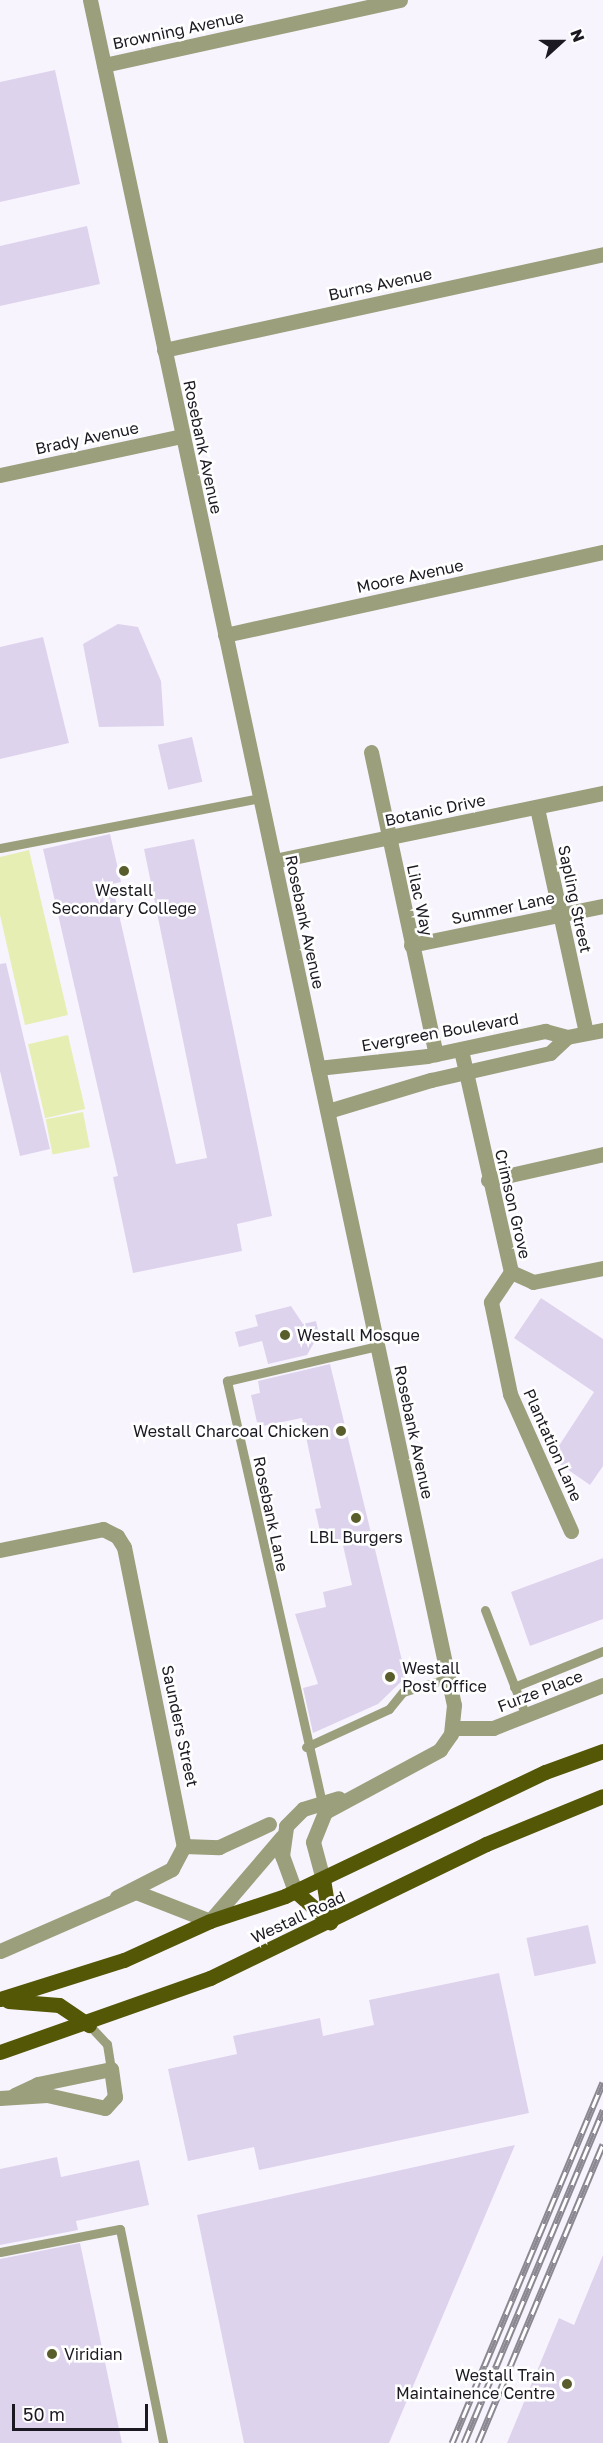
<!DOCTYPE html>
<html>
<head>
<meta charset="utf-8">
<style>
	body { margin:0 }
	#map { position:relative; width:603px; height:2443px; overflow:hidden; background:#f8f4fe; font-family:"Golos Text",sans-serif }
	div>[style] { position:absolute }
	.green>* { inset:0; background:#e7eeb4; transform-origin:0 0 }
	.building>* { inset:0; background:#ded3ed; transform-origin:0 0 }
	.service>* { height:9px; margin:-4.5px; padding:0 4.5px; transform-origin:4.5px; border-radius:4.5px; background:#9b9f7c }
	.minor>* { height:15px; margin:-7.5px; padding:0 7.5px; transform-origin:7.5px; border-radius:7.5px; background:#9b9f7c }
	.tertiary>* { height:15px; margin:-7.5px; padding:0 7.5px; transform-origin:7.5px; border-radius:7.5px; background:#9b9f7c }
	.primary>* { height:15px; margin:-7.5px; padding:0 7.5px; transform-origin:7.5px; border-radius:7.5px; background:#535706 }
	.rail>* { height:7px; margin-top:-3.5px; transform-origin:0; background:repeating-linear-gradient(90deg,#fff 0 14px,#8c8892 0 28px); box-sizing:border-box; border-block:2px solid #8c8892 }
	.dots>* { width:16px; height:16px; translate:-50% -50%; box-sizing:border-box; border:3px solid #fff; border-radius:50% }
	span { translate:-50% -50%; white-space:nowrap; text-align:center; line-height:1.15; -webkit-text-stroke:5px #fff; paint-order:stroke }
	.street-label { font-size:16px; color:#1d1922 }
	.poi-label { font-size:16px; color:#1d1922 }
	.left { translate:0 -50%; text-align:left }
	.right { translate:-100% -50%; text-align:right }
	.north { position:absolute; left:531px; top:12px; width:60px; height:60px; -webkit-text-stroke:4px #fff; paint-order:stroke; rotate:69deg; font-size:16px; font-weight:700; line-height:24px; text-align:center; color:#1d1922 }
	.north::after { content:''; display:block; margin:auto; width:21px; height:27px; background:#1d1922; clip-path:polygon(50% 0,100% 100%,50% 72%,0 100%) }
	.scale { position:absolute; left:12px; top:2404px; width:136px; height:27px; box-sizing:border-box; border:3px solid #1d1922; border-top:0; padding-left:8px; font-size:18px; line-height:21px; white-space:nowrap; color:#1d1922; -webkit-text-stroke:4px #fff; paint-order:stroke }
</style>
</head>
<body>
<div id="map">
	<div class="green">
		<i style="clip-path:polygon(29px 850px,68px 1015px,25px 1025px,0 915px,0 857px)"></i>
		<i style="left:68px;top:1035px;width:76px;height:41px;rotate:77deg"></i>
		<i style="left:83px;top:1112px;width:36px;height:38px;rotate:79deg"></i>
	</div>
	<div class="building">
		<i style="clip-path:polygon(55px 70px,80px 184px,0 202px,0 82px)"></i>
		<i style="clip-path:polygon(87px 226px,100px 284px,0 306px,0 246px)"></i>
		<i style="clip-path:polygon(118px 624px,138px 627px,161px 681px,164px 726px,99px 727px,83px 644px)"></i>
		<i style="clip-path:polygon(43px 637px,69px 743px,0 759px,0 647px)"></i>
		<i style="left:192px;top:737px;width:46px;height:35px;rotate:77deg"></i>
		<i style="clip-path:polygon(110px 834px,121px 882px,112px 884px,176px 1164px,207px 1158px,144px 849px,194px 839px,272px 1216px,237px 1224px,242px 1251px,133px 1273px,113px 1177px,118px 1176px,43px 849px)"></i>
		<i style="clip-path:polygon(6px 963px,50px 1149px,20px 1156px,0 1071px,0 964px)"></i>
		<i style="clip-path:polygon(541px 1298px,603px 1339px,603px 1466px,590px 1485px,551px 1458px,594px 1392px,514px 1338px)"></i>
		<i style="clip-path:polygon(291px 1306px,303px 1324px,316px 1321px,319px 1334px,307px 1355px,268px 1364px,262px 1341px,239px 1347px,235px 1332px,258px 1326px,255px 1315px)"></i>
		<i style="clip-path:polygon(330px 1364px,406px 1677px,378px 1704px,313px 1733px,303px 1688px,318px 1684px,295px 1614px,326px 1607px,323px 1592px,352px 1585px,342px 1541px,323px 1545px,315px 1509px,321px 1508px,302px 1418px,258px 1427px,251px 1395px,260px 1393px,258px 1381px)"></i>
		<i style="clip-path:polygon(603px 1558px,603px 1619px,530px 1646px,511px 1592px)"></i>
		<i style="left:588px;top:1925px;width:39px;height:63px;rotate:78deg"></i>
		<i style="clip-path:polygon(499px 1973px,529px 2113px,259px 2170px,254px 2147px,188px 2161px,168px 2069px,237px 2054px,233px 2036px,320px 2018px,323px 2036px,374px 2025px,369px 2000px)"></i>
		<i style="clip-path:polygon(515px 2145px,389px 2443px,244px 2443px,197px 2215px)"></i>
		<i style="clip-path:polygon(57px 2157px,61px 2177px,139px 2160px,149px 2205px,76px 2221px,78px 2230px,0 2245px,0 2169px)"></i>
		<i style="clip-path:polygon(80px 2243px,122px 2443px,0 2443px,0 2259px)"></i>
		<i style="clip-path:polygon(603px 2255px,603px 2443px,507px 2443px,559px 2318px,574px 2325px)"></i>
	</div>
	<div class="service">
		<i style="left:0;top:848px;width:265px;rotate:-10.9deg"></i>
		<i style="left:485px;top:1610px;width:114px;rotate:68.9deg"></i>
		<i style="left:514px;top:1687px;width:96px;rotate:-22deg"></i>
		<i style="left:306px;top:1747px;width:91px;rotate:-24.6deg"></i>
		<i style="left:389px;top:1709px;width:22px;rotate:-51deg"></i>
		<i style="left:403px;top:1692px;width:48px;rotate:-16.9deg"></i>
		<i style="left:322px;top:1803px;width:433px;rotate:-102.7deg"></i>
		<i style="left:227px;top:1381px;width:154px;rotate:-13.1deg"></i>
		<i style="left:89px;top:2025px;width:26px;rotate:47deg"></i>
		<i style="left:107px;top:2044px;width:25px;rotate:81deg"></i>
		<i style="left:0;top:2252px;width:122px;rotate:-10.9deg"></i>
		<i style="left:120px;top:2229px;width:218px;rotate:78.6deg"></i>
	</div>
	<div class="minor">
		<i style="left:104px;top:65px;width:303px;rotate:-12.4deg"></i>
		<i style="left:164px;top:350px;width:449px;rotate:-12.3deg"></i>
		<i style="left:0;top:475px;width:186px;rotate:-12.1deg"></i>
		<i style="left:225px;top:635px;width:387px;rotate:-12.4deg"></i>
		<i style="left:371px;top:752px;width:309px;rotate:77.9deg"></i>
		<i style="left:537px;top:808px;width:230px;rotate:77.7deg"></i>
		<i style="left:274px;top:861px;width:336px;rotate:-11.7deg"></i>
		<i style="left:411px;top:945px;width:196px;rotate:-11.5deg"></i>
		<i style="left:461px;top:1050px;width:228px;rotate:77.3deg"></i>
		<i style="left:511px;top:1272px;width:24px;rotate:24deg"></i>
		<i style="left:533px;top:1282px;width:71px;rotate:-11.3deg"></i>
		<i style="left:318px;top:1068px;width:110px;rotate:-6.3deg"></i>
		<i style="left:427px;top:1056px;width:121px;rotate:-12deg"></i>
		<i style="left:545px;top:1031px;width:23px;rotate:15deg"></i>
		<i style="left:567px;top:1037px;width:37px;rotate:-11deg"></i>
		<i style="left:328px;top:1111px;width:108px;rotate:-16.8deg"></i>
		<i style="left:431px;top:1080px;width:122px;rotate:-12.8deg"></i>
		<i style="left:550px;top:1053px;width:23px;rotate:-43deg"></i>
		<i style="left:488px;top:1180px;width:118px;rotate:-12.7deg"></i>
		<i style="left:511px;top:1272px;width:36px;rotate:124deg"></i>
		<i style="left:491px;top:1302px;width:94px;rotate:78.3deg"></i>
		<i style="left:510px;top:1394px;width:150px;rotate:66deg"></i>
		<i style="left:0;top:1550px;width:105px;rotate:-11.5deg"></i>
		<i style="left:103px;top:1529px;width:16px;rotate:27deg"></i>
		<i style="left:117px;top:1536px;width:13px;rotate:58deg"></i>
		<i style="left:124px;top:1547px;width:305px;rotate:78.7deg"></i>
		<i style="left:184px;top:1846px;width:26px;rotate:118deg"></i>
		<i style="left:172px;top:1869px;width:62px;rotate:153deg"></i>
		<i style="left:453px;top:1728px;width:40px"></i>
		<i style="left:493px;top:1728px;width:118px;rotate:-21.4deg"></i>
		<i style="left:184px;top:1846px;width:35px;rotate:2deg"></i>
		<i style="left:219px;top:1847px;width:55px;rotate:-24.7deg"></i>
		<i style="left:0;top:1951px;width:148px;rotate:-23.5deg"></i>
		<i style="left:136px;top:1892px;width:79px;rotate:21.4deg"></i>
		<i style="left:0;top:2098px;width:47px;rotate:-3.7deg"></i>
		<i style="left:47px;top:2095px;width:59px;rotate:12.6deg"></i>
		<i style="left:105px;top:2108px;width:15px;rotate:-48deg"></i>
		<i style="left:115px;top:2097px;width:28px;rotate:-98deg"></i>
		<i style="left:111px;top:2069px;width:75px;rotate:168.4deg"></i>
		<i style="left:38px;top:2084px;width:26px;rotate:155deg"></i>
	</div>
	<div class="tertiary">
		<i style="left:90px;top:0;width:1743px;rotate:77.95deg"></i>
		<i style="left:454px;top:1705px;width:29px;rotate:96deg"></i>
		<i style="left:451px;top:1734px;width:19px;rotate:125deg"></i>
		<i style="left:440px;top:1750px;width:131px;rotate:151.7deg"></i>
		<i style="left:325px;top:1812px;width:32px;rotate:112deg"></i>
		<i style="left:313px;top:1842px;width:38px;rotate:75deg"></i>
		<i style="left:295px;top:1891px;width:37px;rotate:-110deg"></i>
		<i style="left:282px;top:1856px;width:30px;rotate:-82deg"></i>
		<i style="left:286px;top:1826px;width:24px;rotate:-45deg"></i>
		<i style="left:303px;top:1809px;width:37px;rotate:-17deg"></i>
		<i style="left:210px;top:1921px;width:111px;rotate:-49.4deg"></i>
	</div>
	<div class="primary">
		<i style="left:323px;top:1879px;width:44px;rotate:80.8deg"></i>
		<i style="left:295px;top:1891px;width:47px;rotate:41.5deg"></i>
		<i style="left:0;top:1999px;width:130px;rotate:-17.5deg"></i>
		<i style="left:124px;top:1960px;width:94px;rotate:-24.4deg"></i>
		<i style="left:210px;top:1921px;width:79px;rotate:-18.4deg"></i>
		<i style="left:285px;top:1896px;width:288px;rotate:-25.5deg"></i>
		<i style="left:545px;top:1772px;width:62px;rotate:-19.9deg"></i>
		<i style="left:8px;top:2001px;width:51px;rotate:4.5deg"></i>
		<i style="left:59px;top:2005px;width:36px;rotate:34deg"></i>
		<i style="left:0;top:2052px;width:223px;rotate:-19.4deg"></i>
		<i style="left:210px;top:1978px;width:307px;rotate:-25.9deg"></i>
		<i style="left:486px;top:1844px;width:126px;rotate:-22.3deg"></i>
	</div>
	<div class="rail">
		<i style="left:452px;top:2443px;width:391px;rotate:-67.3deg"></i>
		<i style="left:464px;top:2443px;width:361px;rotate:-67.3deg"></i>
		<i style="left:478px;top:2443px;width:324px;rotate:-67.3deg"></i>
	</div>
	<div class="dots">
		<i style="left:124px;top:871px;background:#595d2b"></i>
		<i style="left:285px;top:1335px;background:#595d2b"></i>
		<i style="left:341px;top:1431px;background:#595d2b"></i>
		<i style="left:356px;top:1518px;background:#595d2b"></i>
		<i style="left:390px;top:1677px;background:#595d2b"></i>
		<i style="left:52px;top:2354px;background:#595d2b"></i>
		<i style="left:567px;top:2384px;background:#595d2b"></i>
	</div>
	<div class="street-label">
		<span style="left:178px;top:30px;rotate:-12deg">Browning Avenue</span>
		<span style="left:380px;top:284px;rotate:-12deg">Burns Avenue</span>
		<span style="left:87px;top:438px;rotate:-12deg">Brady Avenue</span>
		<span style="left:203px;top:447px;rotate:78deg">Rosebank Avenue</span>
		<span style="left:410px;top:576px;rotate:-12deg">Moore Avenue</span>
		<span style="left:435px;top:810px;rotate:-12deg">Botanic Drive</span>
		<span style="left:575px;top:899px;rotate:78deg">Sapling Street</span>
		<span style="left:420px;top:900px;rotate:78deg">Lilac Way</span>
		<span style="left:503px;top:908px;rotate:-12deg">Summer Lane</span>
		<span style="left:305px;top:922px;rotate:78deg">Rosebank Avenue</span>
		<span style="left:440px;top:1032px;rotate:-10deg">Evergreen Boulevard</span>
		<span style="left:513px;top:1204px;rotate:77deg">Crimson Grove</span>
		<span style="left:414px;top:1432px;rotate:78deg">Rosebank Avenue</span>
		<span style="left:553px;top:1445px;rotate:66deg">Plantation Lane</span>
		<span style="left:271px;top:1514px;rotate:78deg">Rosebank Lane</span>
		<span style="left:540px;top:1691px;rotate:-21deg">Furze Place</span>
		<span style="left:180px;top:1726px;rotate:78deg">Saunders Street</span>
		<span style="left:298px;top:1917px;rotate:-25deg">Westall Road</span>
	</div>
	<div class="poi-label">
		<span style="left:124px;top:899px">Westall<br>Secondary College</span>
		<span class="left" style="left:297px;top:1335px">Westall Mosque</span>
		<span class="right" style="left:329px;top:1431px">Westall Charcoal Chicken</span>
		<span style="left:356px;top:1537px">LBL Burgers</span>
		<span class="left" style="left:402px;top:1677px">Westall<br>Post Office</span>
		<span class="left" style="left:64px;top:2354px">Viridian</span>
		<span class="right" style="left:555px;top:2384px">Westall Train<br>Maintainence Centre</span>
	</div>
	<div class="north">N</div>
	<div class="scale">50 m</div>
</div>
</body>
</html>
